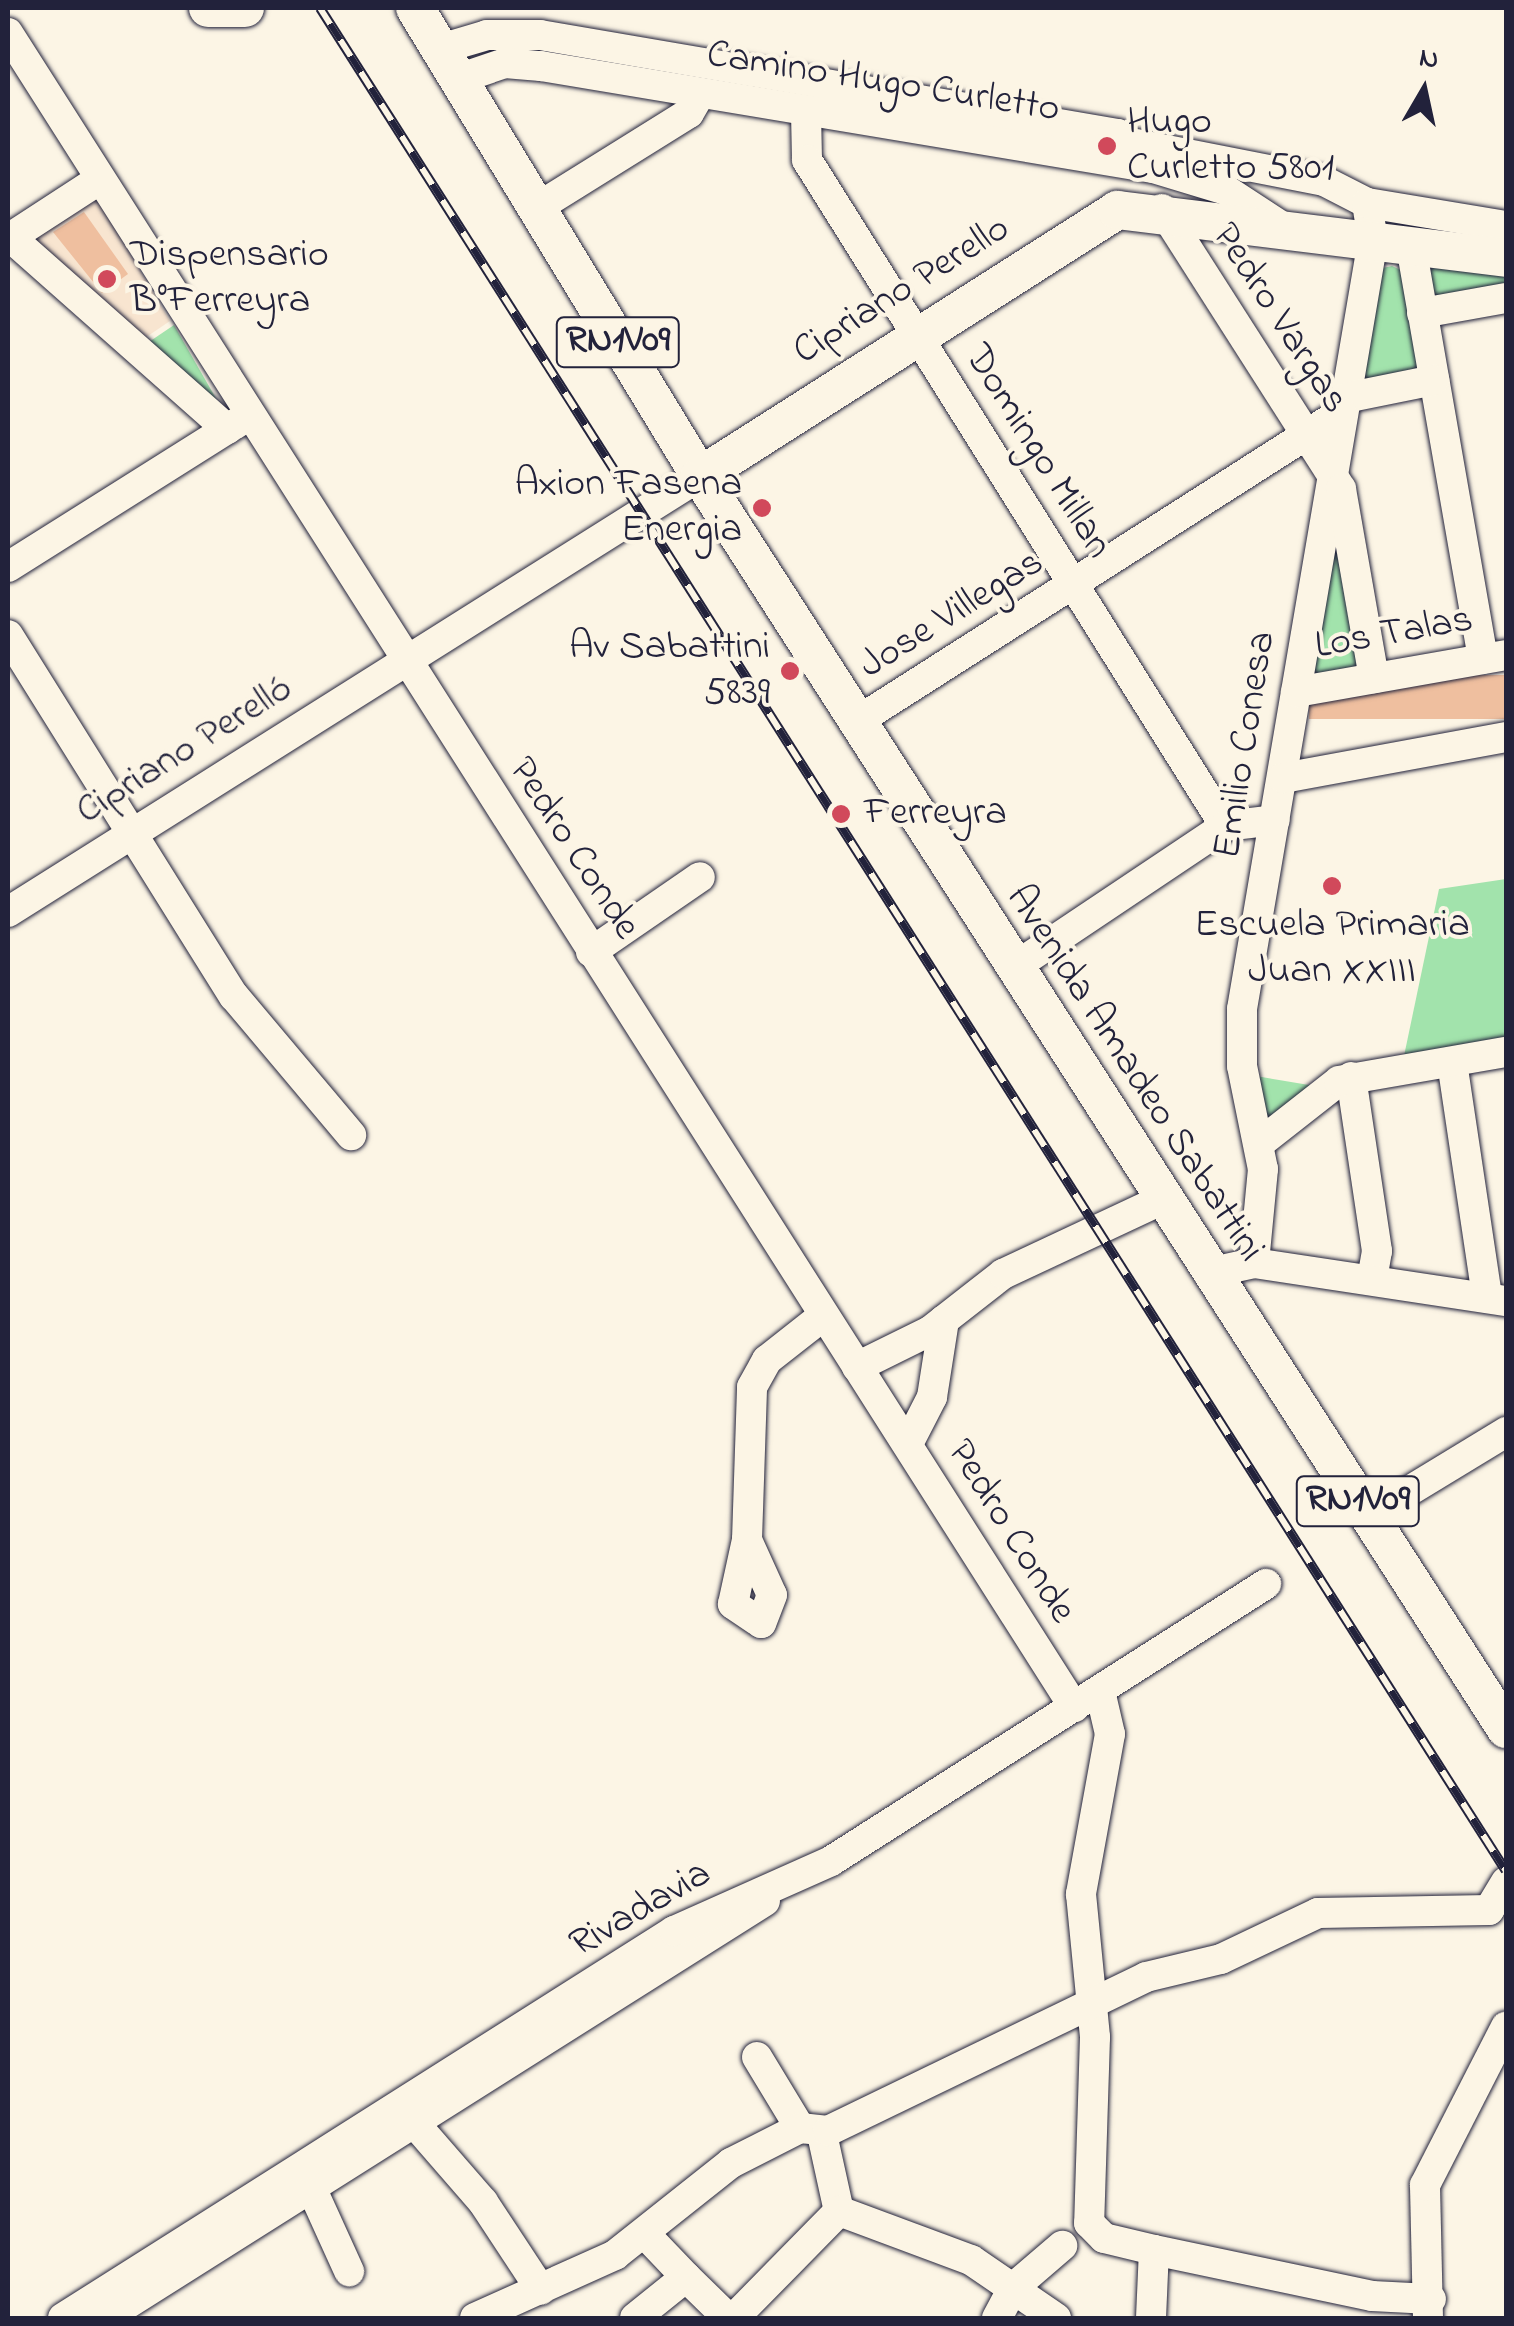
<!DOCTYPE html>
<html>
<head>
<meta charset="utf-8">
<style>
	body { margin:0 }
	#map { position:relative; width:1514px; height:2326px; overflow:hidden; background:#fcf5e5; font-family:"Indie Flower",sans-serif }
	div>[style] { position:absolute }
	.built>* { inset:0; background:#f8e5d0 }
	.green>* { inset:0; background:#a2e3ac }
	.building>* { inset:0; background:#efbf9f; transform-origin:0 0 }
	.roads { filter:drop-shadow(0 0 2px #22223b) drop-shadow(0 0 2px #22223b) }
	.minor>* { height:30px; margin:-15px; padding:0 15px; transform-origin:15px; border-radius:15px; background:#fcf5e5 }
	.major>* { height:38px; margin:-19px; padding:0 19px; transform-origin:19px; border-radius:19px; background:#fcf5e5 }
	.rail>* { height:10px; margin-top:-5px; transform-origin:0; background:repeating-linear-gradient(90deg,#fcf5e5 0 19px,#22223b 0 38px); box-sizing:border-box; border-block:2px solid #22223b }
	.dots>* { width:28px; height:28px; translate:-50% -50%; box-sizing:border-box; border:5px solid #fcf5e5; border-radius:50% }
	span { translate:-50% -50%; white-space:nowrap; text-align:center; line-height:1.15; -webkit-text-stroke:8px #fcf5e5; paint-order:stroke }
	.shield-label span { padding:2px 8px; background:#fcf5e5; border:2px solid; border-radius:8px; -webkit-text-stroke-width:0 }
	.shield-label { font-size:38px; color:#22223b; font-weight:700 }
	.street-label { font-size:40px; color:#22223b }
	.poi-label { font-size:40px; color:#22223b }
	.left { translate:0 -50%; text-align:left }
	.right { translate:-100% -50%; text-align:right }
	.frame { position:absolute; inset:0; border:10px solid #22223b; pointer-events:none }
	.north { position:absolute; left:1374px; top:40px; width:100px; height:100px; -webkit-text-stroke:8px #fcf5e5; paint-order:stroke; rotate:9deg; font-size:28px; font-weight:700; line-height:40px; text-align:center; color:#22223b }
	.north::after { content:''; display:block; margin:auto; width:35px; height:45px; background:#22223b; clip-path:polygon(50% 0,100% 100%,50% 72%,0 100%) }
</style>
</head>
<body>
<div id="map">
	<div class="built">
		<i style="clip-path:polygon(93px 191px,170px 321px,139px 342px,21px 238px)"></i>
	</div>
	<div class="green">
		<i style="clip-path:polygon(1427px 260px,1506px 273px,1506px 291px,1435px 303px)"></i>
		<i style="clip-path:polygon(1392px 266px,1403px 271px,1421px 363px,1415px 373px,1369px 381px,1358px 377px,1378px 269px)"></i>
		<i style="clip-path:polygon(174px 325px,218px 402px,140px 348px)"></i>
		<i style="clip-path:polygon(1336px 532px,1361px 671px,1314px 675px)"></i>
		<i style="clip-path:polygon(1506px 879px,1506px 1039px,1404px 1056px,1439px 889px)"></i>
		<i style="clip-path:polygon(1244px 1074px,1327px 1088px,1260px 1143px)"></i>
	</div>
	<div class="building">
		<i style="clip-path:polygon(84px 212px,128px 274px,102px 293px,53px 232px)"></i>
		<i style="left:1506px;top:675px;width:44px;height:197px;rotate:90deg"></i>
	</div>
	<div class="roads">
		<div class="minor">
			<i style="left:8px;top:33px;width:1985px;rotate:57.51deg"></i>
			<i style="left:440px;top:49px;width:49px;rotate:-16.6deg"></i>
			<i style="left:487px;top:35px;width:53px"></i>
			<i style="left:540px;top:35px;width:586px;rotate:9.72deg"></i>
			<i style="left:1118px;top:134px;width:37px;rotate:41deg"></i>
			<i style="left:458px;top:79px;width:50px;rotate:-18.8deg"></i>
			<i style="left:505px;top:63px;width:36px;rotate:5deg"></i>
			<i style="left:541px;top:66px;width:620px;rotate:9.46deg"></i>
			<i style="left:1153px;top:168px;width:76px;rotate:16.8deg"></i>
			<i style="left:1226px;top:190px;width:69px;rotate:33.2deg"></i>
			<i style="left:806px;top:112px;width:48px;rotate:88.8deg"></i>
			<i style="left:807px;top:160px;width:786px;rotate:57.89deg"></i>
			<i style="left:1136px;top:144px;width:192px;rotate:11.1deg"></i>
			<i style="left:1324px;top:181px;width:48px;rotate:27.1deg"></i>
			<i style="left:1367px;top:203px;width:37px;rotate:81deg"></i>
			<i style="left:1373px;top:240px;width:780px;rotate:99.67deg"></i>
			<i style="left:1242px;top:1009px;width:57px;rotate:90deg"></i>
			<i style="left:1242px;top:1066px;width:105px;rotate:78.5deg"></i>
			<i style="left:1263px;top:1169px;width:94px;rotate:95.5deg"></i>
			<i style="left:1367px;top:203px;width:141px;rotate:9.4deg"></i>
			<i style="left:535px;top:209px;width:181px;rotate:-31.9deg"></i>
			<i style="left:689px;top:113px;width:22px;rotate:-60deg"></i>
			<i style="left:1162px;top:209px;width:332px;rotate:57.4deg"></i>
			<i style="left:1341px;top:489px;width:192px;rotate:80.1deg"></i>
			<i style="left:8px;top:235px;width:293px;rotate:41.5deg"></i>
			<i style="left:8px;top:239px;width:108px;rotate:-33deg"></i>
			<i style="left:1411px;top:246px;width:419px;rotate:80.1deg"></i>
			<i style="left:1422px;top:313px;width:85px;rotate:-10.1deg"></i>
			<i style="left:1345px;top:398px;width:91px;rotate:-11.4deg"></i>
			<i style="left:8px;top:567px;width:278px;rotate:-32.2deg"></i>
			<i style="left:8px;top:635px;width:426px;rotate:58deg"></i>
			<i style="left:234px;top:996px;width:182px;rotate:49.9deg"></i>
			<i style="left:1296px;top:692px;width:213px;rotate:-10deg"></i>
			<i style="left:856px;top:722px;width:576px;rotate:-32.53deg"></i>
			<i style="left:1283px;top:778px;width:227px;rotate:-10.4deg"></i>
			<i style="left:8px;top:912px;width:818px;rotate:-32.21deg"></i>
			<i style="left:591px;top:952px;width:132px;rotate:-34.5deg"></i>
			<i style="left:1013px;top:968px;width:255px;rotate:-33.8deg"></i>
			<i style="left:1225px;top:826px;width:50px;rotate:-6.8deg"></i>
			<i style="left:1452px;top:1062px;width:238px;rotate:81.5deg"></i>
			<i style="left:1351px;top:1077px;width:176px;rotate:81.5deg"></i>
			<i style="left:1377px;top:1251px;width:29px;rotate:100deg"></i>
			<i style="left:1260px;top:1143px;width:100px;rotate:-38.1deg"></i>
			<i style="left:1339px;top:1081px;width:169px;rotate:-9.9deg"></i>
			<i style="left:1208px;top:1273px;width:47px;rotate:-12.3deg"></i>
			<i style="left:1254px;top:1263px;width:255px;rotate:8.6deg"></i>
			<i style="left:857px;top:1367px;width:81px;rotate:-26.3deg"></i>
			<i style="left:930px;top:1331px;width:93px;rotate:-38deg"></i>
			<i style="left:1003px;top:1274px;width:174px;rotate:-25.1deg"></i>
			<i style="left:908px;top:1444px;width:53px;rotate:-62.9deg"></i>
			<i style="left:932px;top:1397px;width:78px;rotate:-81.1deg"></i>
			<i style="left:1368px;top:1516px;width:162px;rotate:-31.3deg"></i>
			<i style="left:747px;top:1540px;width:60px;rotate:65.6deg"></i>
			<i style="left:772px;top:1595px;width:30px;rotate:111deg"></i>
			<i style="left:761px;top:1623px;width:34px;rotate:-146deg"></i>
			<i style="left:733px;top:1604px;width:66px;rotate:-77.7deg"></i>
			<i style="left:747px;top:1540px;width:153px;rotate:-88.1deg"></i>
			<i style="left:752px;top:1387px;width:31px;rotate:-61deg"></i>
			<i style="left:767px;top:1360px;width:71px;rotate:-38.2deg"></i>
			<i style="left:1100px;top:1691px;width:44px;rotate:76.9deg"></i>
			<i style="left:1110px;top:1734px;width:163px;rotate:100.3deg"></i>
			<i style="left:1081px;top:1894px;width:144px;rotate:84.4deg"></i>
			<i style="left:1095px;top:2037px;width:186px;rotate:91.8deg"></i>
			<i style="left:1089px;top:2223px;width:21px;rotate:45deg"></i>
			<i style="left:1104px;top:2238px;width:51px;rotate:13.5deg"></i>
			<i style="left:1154px;top:2250px;width:223px;rotate:11.9deg"></i>
			<i style="left:1372px;top:2296px;width:59px;rotate:2.9deg"></i>
			<i style="left:757px;top:2057px;width:83px;rotate:58.8deg"></i>
			<i style="left:403px;top:2110px;width:122px;rotate:49deg"></i>
			<i style="left:483px;top:2202px;width:105px;rotate:56.6deg"></i>
			<i style="left:822px;top:2134px;width:79px;rotate:77.6deg"></i>
			<i style="left:839px;top:2211px;width:141px;rotate:20.4deg"></i>
			<i style="left:971px;top:2260px;width:103px;rotate:34.3deg"></i>
			<i style="left:305px;top:2174px;width:107px;rotate:65.6deg"></i>
			<i style="left:644px;top:2233px;width:61px;rotate:46.3deg"></i>
			<i style="left:108px;top:2316px;width:777px;rotate:-32.28deg"></i>
			<i style="left:63px;top:2318px;width:723px;rotate:-32.35deg"></i>
			<i style="left:674px;top:1931px;width:172px;rotate:-24deg"></i>
			<i style="left:831px;top:1861px;width:516px;rotate:-32.49deg"></i>
			<i style="left:475px;top:2318px;width:154px;rotate:-24.2deg"></i>
			<i style="left:615px;top:2255px;width:148px;rotate:-38.4deg"></i>
			<i style="left:731px;top:2163px;width:77px;rotate:-26.9deg"></i>
			<i style="left:800px;top:2128px;width:28px;rotate:6deg"></i>
			<i style="left:828px;top:2131px;width:353px;rotate:-25.8deg"></i>
			<i style="left:1146px;top:1977px;width:77px;rotate:-13.5deg"></i>
			<i style="left:1221px;top:1959px;width:107px;rotate:-25.4deg"></i>
			<i style="left:1318px;top:1913px;width:171px;rotate:-1deg"></i>
			<i style="left:1489px;top:1910px;width:33px;rotate:-59deg"></i>
			<i style="left:635px;top:2318px;width:65px;rotate:-38.8deg"></i>
			<i style="left:686px;top:2277px;width:59px;rotate:44.3deg"></i>
			<i style="left:734px;top:2318px;width:150px;rotate:-45.5deg"></i>
			<i style="left:997px;top:2318px;width:34px;rotate:-62deg"></i>
			<i style="left:1013px;top:2288px;width:65px;rotate:-40.6deg"></i>
			<i style="left:1151px;top:2318px;width:68px;rotate:-87.5deg"></i>
			<i style="left:1428px;top:2318px;width:133px;rotate:-91.3deg"></i>
			<i style="left:1425px;top:2185px;width:178px;rotate:-62.9deg"></i>
		</div>
		<div class="major">
			<i style="left:208px;top:8px;width:37px"></i>
			<i style="left:415px;top:8px;width:548px;rotate:58.66deg"></i>
			<i style="left:700px;top:476px;width:1490px;rotate:57.25deg"></i>
			<i style="left:700px;top:476px;width:495px;rotate:-32.5deg"></i>
			<i style="left:1117px;top:210px;width:392px;rotate:7deg"></i>
		</div>
	</div>
	<div class="rail">
		<i style="left:320px;top:8px;width:2208px;rotate:57.52deg"></i>
	</div>
	<div class="dots">
		<i style="left:1107px;top:146px;background:#d1495b"></i>
		<i style="left:107px;top:279px;background:#d1495b"></i>
		<i style="left:762px;top:508px;background:#d1495b"></i>
		<i style="left:790px;top:671px;background:#d1495b"></i>
		<i style="left:841px;top:814px;background:#d1495b"></i>
		<i style="left:1332px;top:886px;background:#d1495b"></i>
	</div>
	<div class="shield-label">
		<span style="left:618px;top:342px">RN1V09</span>
		<span style="left:1358px;top:1501px">RN1V09</span>
	</div>
	<div class="street-label">
		<span style="left:883px;top:83px;rotate:9deg">Camino Hugo Curletto</span>
		<span style="left:902px;top:291px;rotate:-32deg">Cipriano Perello</span>
		<span style="left:1279px;top:319px;rotate:57deg">Pedro Vargas</span>
		<span style="left:1037px;top:452px;rotate:58deg">Domingo Millan</span>
		<span style="left:952px;top:615px;rotate:-32deg">Jose Villegas</span>
		<span style="left:1394px;top:634px;rotate:-10deg">Los Talas</span>
		<span style="left:1246px;top:745px;rotate:-81deg">Emilio Conesa</span>
		<span style="left:185px;top:751px;rotate:-32deg">Cipriano Perelló</span>
		<span style="left:573px;top:849px;rotate:57deg">Pedro Conde</span>
		<span style="left:1134px;top:1074px;rotate:57deg">Avenida Amadeo Sabattini</span>
		<span style="left:1010px;top:1532px;rotate:58deg">Pedro Conde</span>
		<span style="left:641px;top:1910px;rotate:-30deg">Rivadavia</span>
	</div>
	<div class="poi-label">
		<span class="left" style="left:1127px;top:146px">Hugo<br>Curletto 5801</span>
		<span class="left" style="left:130px;top:279px">Dispensario<br>B°Ferreyra</span>
		<span class="right" style="left:742px;top:508px">Axion Fasena<br>Energia</span>
		<span class="right" style="left:770px;top:671px">Av Sabattini<br>5839</span>
		<span class="left" style="left:864px;top:814px">Ferreyra</span>
		<span style="left:1332px;top:949px">Escuela Primaria<br>Juan XXIII</span>
	</div>
	<div class="frame"></div>
	<div class="north">N</div>
</div>
</body>
</html>
